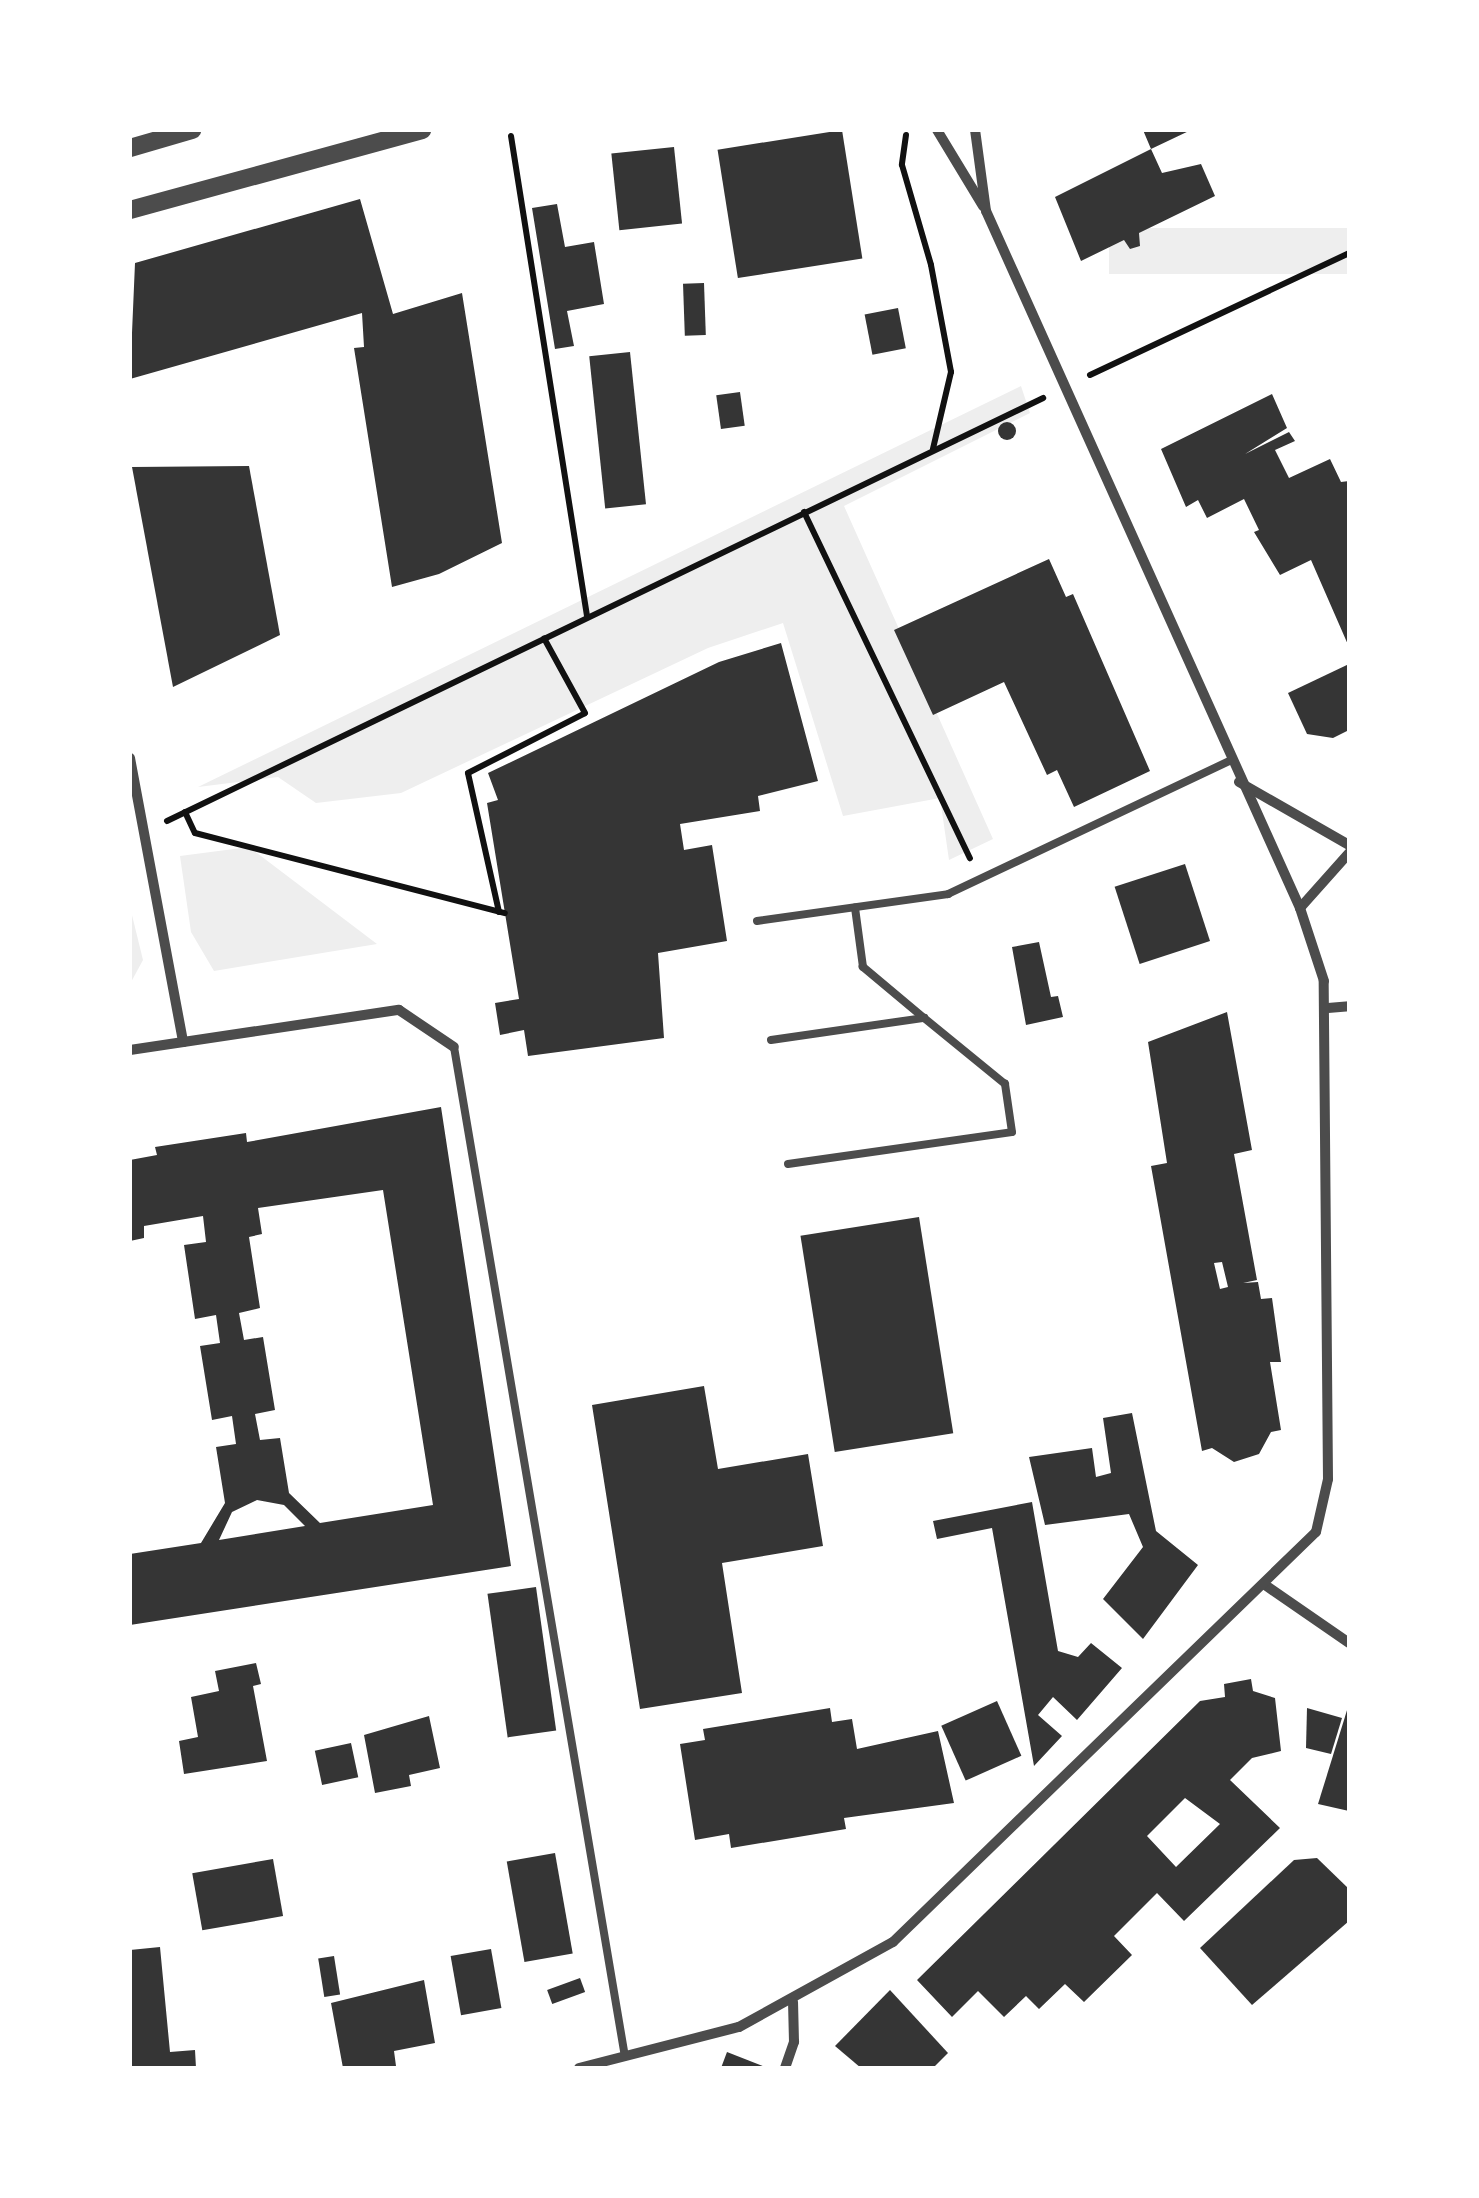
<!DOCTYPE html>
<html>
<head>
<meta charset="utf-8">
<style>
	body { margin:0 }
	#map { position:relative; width:1479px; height:2198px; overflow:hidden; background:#fff; font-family:"Sofia Sans Condensed",sans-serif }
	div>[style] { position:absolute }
	.green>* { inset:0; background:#eee; transform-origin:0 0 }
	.building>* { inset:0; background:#353535; transform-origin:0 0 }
	.round { border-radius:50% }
	.path>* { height:6px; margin:-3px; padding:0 3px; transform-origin:3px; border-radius:3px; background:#111 }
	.service>* { height:8px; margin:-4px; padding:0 4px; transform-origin:4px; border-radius:4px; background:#4c4c4c }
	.minor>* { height:10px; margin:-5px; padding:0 5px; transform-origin:5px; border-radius:5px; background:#4c4c4c }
	.tertiary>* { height:18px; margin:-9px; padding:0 9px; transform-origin:9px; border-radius:9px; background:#4c4c4c }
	span { translate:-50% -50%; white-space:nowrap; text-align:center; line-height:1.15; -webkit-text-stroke:8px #fff; paint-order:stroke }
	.frame { position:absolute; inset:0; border:132px solid #fff; pointer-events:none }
</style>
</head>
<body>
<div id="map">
	<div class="green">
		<i style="left:1349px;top:228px;width:46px;height:240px;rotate:90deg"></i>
		<i style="clip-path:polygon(1021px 386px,1030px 413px,844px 506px,993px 839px,949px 860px,940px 798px,843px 816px,783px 623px,708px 648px,401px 793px,316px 803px,278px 777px,198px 787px)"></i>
		<i style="clip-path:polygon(249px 847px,377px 944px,214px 971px,191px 932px,180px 856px)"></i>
		<i style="clip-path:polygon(130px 907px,143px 960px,130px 984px)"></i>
	</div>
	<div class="building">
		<i style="left:842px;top:130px;width:130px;height:126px;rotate:81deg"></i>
		<i style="clip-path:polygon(1143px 130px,1191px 130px,1151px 149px,1162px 173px,1201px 164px,1215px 196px,1139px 233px,1140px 246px,1130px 249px,1124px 240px,1081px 261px,1055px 197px,1151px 149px)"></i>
		<i style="left:674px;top:147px;width:77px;height:63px;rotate:84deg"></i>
		<i style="clip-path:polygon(360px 199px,393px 314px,462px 293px,502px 543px,439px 574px,392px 587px,354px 348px,364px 347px,362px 313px,130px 379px,135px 263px)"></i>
		<i style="clip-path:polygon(557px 204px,565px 247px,594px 242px,604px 304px,567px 311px,574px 346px,555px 349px,532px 208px)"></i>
		<i style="left:704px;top:283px;width:52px;height:21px;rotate:88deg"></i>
		<i style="left:898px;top:308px;width:41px;height:34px;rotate:79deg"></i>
		<i style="left:630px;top:352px;width:153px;height:41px;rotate:84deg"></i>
		<i style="left:740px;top:392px;width:34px;height:24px;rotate:82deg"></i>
		<i style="clip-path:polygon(1272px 394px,1287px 428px,1245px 454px,1289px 432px,1295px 441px,1275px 450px,1289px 478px,1330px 459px,1341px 482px,1349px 481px,1349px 647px,1311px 560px,1280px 575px,1254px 532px,1259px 530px,1244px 499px,1207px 518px,1198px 500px,1186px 507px,1161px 449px)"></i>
		<i class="round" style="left:998px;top:422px;width:18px;height:18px"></i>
		<i style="clip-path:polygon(249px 466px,280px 635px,173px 687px,132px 467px)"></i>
		<i style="clip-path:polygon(1049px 559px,1066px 597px,1073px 594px,1150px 771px,1074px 807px,1057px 770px,1047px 775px,1004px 682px,933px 715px,894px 630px)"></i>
		<i style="clip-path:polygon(781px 643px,818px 781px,758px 796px,760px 811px,680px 824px,684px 850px,712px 845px,727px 941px,658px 953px,664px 1038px,528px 1056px,524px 1030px,500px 1035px,495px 1003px,519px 999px,487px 803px,498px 800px,488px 773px,719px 662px)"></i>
		<i style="clip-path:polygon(1349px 664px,1349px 730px,1333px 738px,1307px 734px,1288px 693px)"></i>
		<i style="left:1185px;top:864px;width:81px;height:74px;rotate:72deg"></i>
		<i style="clip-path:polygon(1039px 942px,1051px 997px,1058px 996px,1063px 1017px,1026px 1025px,1012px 947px)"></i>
		<i style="clip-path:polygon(evenodd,1227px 1012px,1252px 1150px,1234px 1154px,1257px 1280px,1243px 1283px,1258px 1282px,1261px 1299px,1272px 1298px,1281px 1362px,1270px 1362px,1281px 1430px,1271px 1432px,1259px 1454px,1234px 1462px,1212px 1448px,1202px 1451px,1151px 1166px,1167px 1163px,1148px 1042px,1227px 1012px,1222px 1262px,1228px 1287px,1220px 1289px,1214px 1263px,1222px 1262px)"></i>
		<i style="clip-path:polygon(evenodd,441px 1107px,511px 1566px,130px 1625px,130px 1554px,201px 1543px,225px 1503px,216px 1447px,236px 1444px,232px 1416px,212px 1420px,200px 1346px,220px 1343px,216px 1315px,195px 1319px,184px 1245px,206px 1242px,203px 1216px,144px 1226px,144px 1238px,130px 1241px,130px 1160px,157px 1155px,155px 1147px,246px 1133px,247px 1142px,441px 1107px,383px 1190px,433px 1505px,320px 1523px,289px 1493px,280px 1438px,260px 1440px,255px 1414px,275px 1410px,263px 1337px,244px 1340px,239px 1313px,260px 1308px,249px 1237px,262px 1234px,258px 1208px,383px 1190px,441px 1107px,257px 1500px,284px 1505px,305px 1526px,219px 1540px,232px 1512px,257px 1500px)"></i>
		<i style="left:919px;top:1217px;width:219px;height:120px;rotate:81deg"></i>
		<i style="clip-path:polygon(704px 1386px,718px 1469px,808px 1454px,823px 1546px,722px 1563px,742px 1693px,640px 1709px,592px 1405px)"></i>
		<i style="clip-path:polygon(1132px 1413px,1156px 1531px,1198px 1565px,1143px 1639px,1103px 1599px,1143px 1547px,1129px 1514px,1045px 1525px,1029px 1457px,1092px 1448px,1096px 1477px,1111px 1473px,1103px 1418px)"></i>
		<i style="clip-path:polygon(1032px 1502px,1058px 1651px,1078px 1657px,1091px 1643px,1122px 1668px,1077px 1720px,1053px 1697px,1038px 1715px,1062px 1736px,1034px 1766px,992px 1528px,937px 1539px,933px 1521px)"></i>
		<i style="left:536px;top:1587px;width:145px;height:49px;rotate:82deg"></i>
		<i style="clip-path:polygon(256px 1663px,261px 1684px,253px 1686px,267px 1761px,184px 1774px,179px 1741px,198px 1737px,191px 1697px,219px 1691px,215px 1671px)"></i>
		<i style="clip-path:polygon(evenodd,1251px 1679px,1253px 1691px,1275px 1698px,1281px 1751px,1252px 1758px,1230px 1780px,1280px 1828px,1184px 1921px,1157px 1893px,1114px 1936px,1132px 1955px,1084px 2002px,1065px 1984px,1039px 2009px,1026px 1996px,1004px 2017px,978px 1991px,952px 2017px,917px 1980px,1200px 1701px,1225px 1697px,1224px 1684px,1251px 1679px,1185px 1798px,1220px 1824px,1176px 1867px,1147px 1836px,1185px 1798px)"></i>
		<i style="left:997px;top:1701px;width:60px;height:61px;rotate:66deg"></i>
		<i style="clip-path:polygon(1348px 1707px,1349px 1707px,1349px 1811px,1318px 1804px)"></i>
		<i style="clip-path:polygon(830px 1708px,832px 1722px,852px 1719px,857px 1749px,938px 1731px,954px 1803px,844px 1818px,846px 1829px,731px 1848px,729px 1834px,695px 1840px,680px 1744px,705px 1740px,703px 1729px)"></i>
		<i style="clip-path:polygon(1307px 1708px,1342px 1718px,1331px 1754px,1306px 1748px)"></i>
		<i style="clip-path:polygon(429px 1716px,440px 1768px,409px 1775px,411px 1786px,375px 1793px,364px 1735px)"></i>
		<i style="left:351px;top:1743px;width:35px;height:37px;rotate:78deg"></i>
		<i style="left:555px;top:1853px;width:102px;height:49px;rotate:80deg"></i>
		<i style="clip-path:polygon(1317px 1858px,1349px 1889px,1349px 1921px,1252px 2005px,1200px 1948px,1294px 1860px)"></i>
		<i style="left:273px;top:1859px;width:58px;height:82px;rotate:80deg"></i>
		<i style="clip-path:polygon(160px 1947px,170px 2052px,195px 2050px,196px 2068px,130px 2068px,130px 1950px)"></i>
		<i style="left:491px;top:1949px;width:60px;height:41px;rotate:80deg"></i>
		<i style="left:334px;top:1956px;width:39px;height:16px;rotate:81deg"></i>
		<i style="left:580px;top:1978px;width:15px;height:35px;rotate:70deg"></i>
		<i style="clip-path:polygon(424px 1980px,435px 2043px,394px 2051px,396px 2066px,343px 2068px,331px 2003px)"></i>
		<i style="clip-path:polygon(890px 1990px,948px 2053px,933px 2068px,861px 2068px,835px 2046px)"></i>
		<i style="clip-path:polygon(727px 2052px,768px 2068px,721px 2068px)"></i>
	</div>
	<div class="path">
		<i style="left:906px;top:135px;width:30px;rotate:98deg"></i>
		<i style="left:902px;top:165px;width:104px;rotate:73.8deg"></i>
		<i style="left:931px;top:265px;width:109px;rotate:79.4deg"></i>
		<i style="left:951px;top:372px;width:79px;rotate:103.2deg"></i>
		<i style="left:511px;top:136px;width:487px;rotate:81deg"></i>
		<i style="left:1090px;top:375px;width:286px;rotate:-25.2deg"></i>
		<i style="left:804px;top:512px;width:384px;rotate:64.4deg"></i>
		<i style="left:185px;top:812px;width:23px;rotate:65deg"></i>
		<i style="left:195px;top:833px;width:320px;rotate:14.5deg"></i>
		<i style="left:167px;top:821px;width:973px;rotate:-25.77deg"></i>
		<i style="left:499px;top:912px;width:142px;rotate:-102.6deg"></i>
		<i style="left:468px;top:773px;width:131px;rotate:-27.1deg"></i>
		<i style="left:585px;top:713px;width:85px;rotate:-118.7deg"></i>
	</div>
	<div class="service">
		<i style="left:757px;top:921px;width:193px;rotate:-8deg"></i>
		<i style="left:948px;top:894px;width:312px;rotate:-25.3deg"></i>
		<i style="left:771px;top:1040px;width:155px;rotate:-8.2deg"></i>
		<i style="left:924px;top:1018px;width:80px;rotate:-140.1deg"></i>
		<i style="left:863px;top:967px;width:60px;rotate:-97.7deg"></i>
		<i style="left:454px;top:1047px;width:1024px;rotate:80.39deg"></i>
		<i style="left:788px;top:1164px;width:226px;rotate:-8.1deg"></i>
		<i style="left:1012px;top:1132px;width:49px;rotate:-98.3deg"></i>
		<i style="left:1005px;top:1084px;width:104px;rotate:-140.8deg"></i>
	</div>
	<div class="minor">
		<i style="left:937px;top:130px;width:89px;rotate:58.8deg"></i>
		<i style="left:130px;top:758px;width:289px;rotate:79.4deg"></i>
		<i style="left:1239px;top:782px;width:127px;rotate:29.8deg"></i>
		<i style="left:1300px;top:908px;width:74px;rotate:-48.3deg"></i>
		<i style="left:1328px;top:1008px;width:21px;rotate:-5deg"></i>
		<i style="left:130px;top:1050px;width:272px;rotate:-8.5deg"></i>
		<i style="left:399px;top:1010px;width:66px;rotate:33.9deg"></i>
		<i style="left:1265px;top:1585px;width:102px;rotate:34.6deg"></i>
		<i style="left:579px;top:2068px;width:165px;rotate:-14.4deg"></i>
		<i style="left:739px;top:2027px;width:176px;rotate:-28.9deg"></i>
		<i style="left:893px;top:1942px;width:589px;rotate:-44.11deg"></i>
		<i style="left:1316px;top:1532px;width:54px;rotate:-77.2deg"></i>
		<i style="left:1328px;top:1479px;width:498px;rotate:-90.5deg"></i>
		<i style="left:1324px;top:981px;width:77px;rotate:-108.2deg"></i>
		<i style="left:1300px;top:908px;width:764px;rotate:-114.25deg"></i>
		<i style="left:986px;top:211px;width:82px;rotate:-97.7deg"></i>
		<i style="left:785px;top:2068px;width:28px;rotate:-71deg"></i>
		<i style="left:794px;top:2042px;width:40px;rotate:-91.4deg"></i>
	</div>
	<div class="tertiary">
		<i style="left:130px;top:148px;width:65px;rotate:-16.2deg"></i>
		<i style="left:130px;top:210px;width:303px;rotate:-15.3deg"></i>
	</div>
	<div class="frame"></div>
</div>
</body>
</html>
